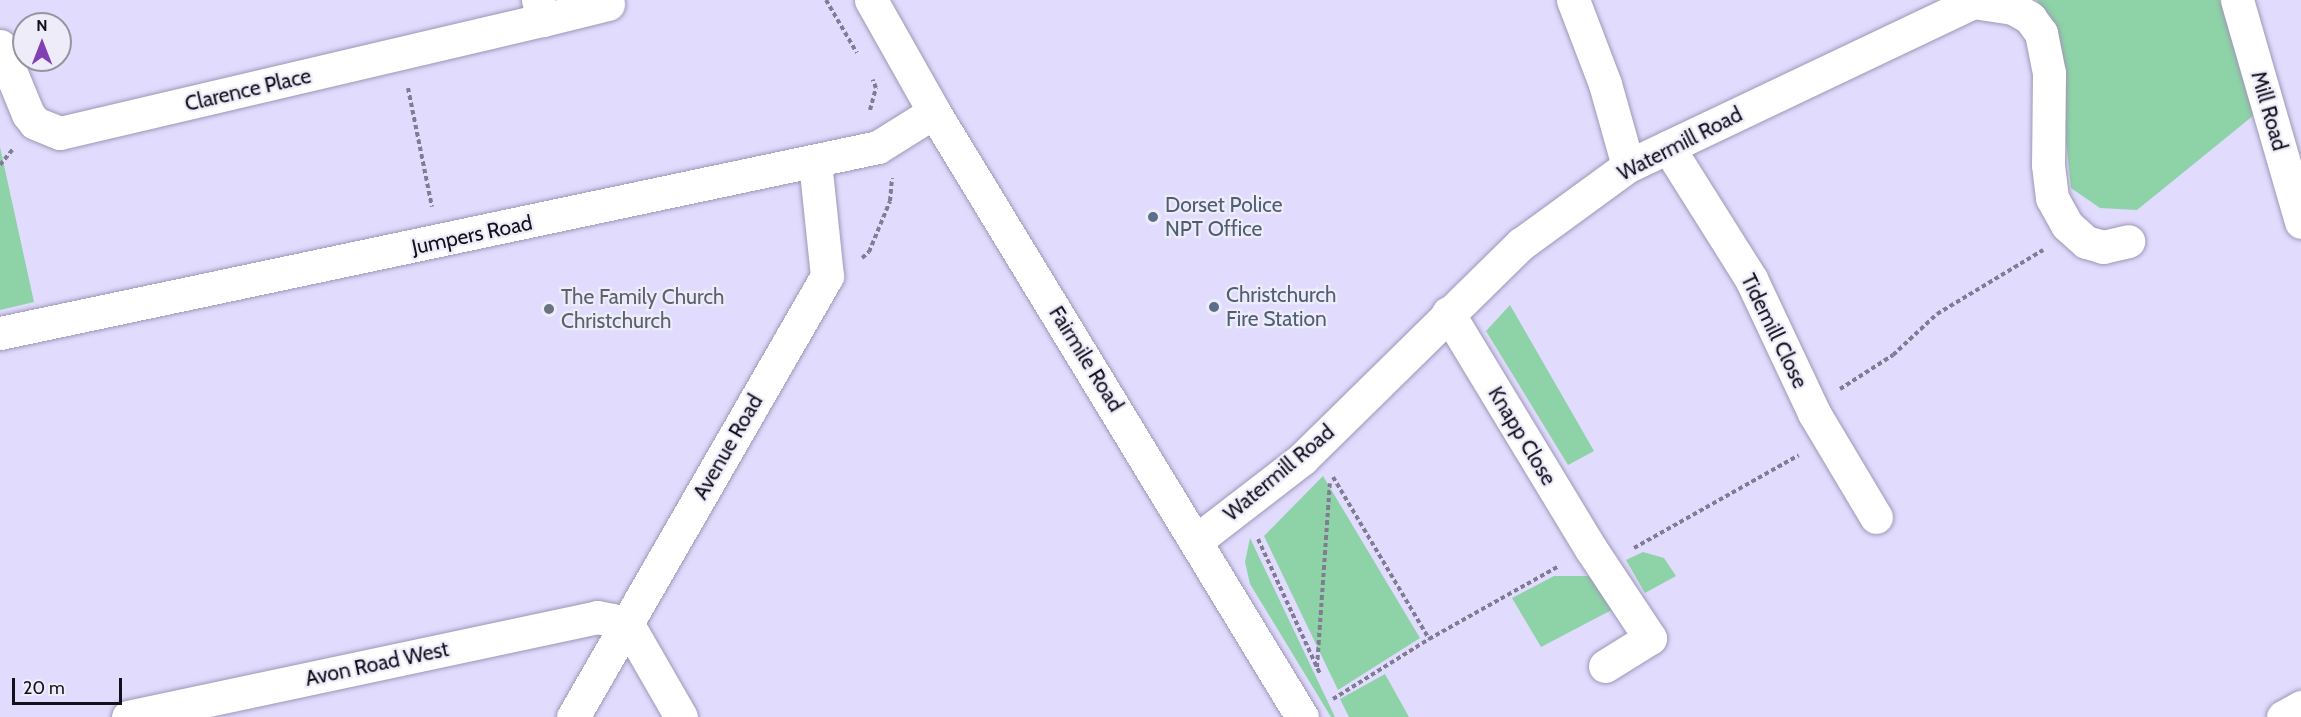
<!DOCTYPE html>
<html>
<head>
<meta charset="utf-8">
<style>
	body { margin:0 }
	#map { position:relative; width:2301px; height:717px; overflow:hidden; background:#e1dbfd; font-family:Cabin,sans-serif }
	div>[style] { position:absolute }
	.green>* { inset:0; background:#8ed2a7 }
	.path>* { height:4px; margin-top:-2px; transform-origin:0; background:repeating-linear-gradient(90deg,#807c93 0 4.5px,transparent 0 7.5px) }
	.roads { filter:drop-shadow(0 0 2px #9d97b7) drop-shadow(0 0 2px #9d97b7) }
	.minor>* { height:33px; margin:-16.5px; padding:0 16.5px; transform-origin:16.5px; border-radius:16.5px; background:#fff }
	.major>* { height:33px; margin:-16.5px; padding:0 16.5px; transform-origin:16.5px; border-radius:16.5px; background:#fff }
	.dots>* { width:16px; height:16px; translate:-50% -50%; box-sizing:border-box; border:3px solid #eeecf9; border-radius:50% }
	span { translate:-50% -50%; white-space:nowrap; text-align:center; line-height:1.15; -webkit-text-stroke:4.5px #eeecf9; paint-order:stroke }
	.street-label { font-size:21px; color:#12101b }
	.service-label { font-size:21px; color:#4e5e75 }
	.left { translate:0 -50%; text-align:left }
	.worship-label { font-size:21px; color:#5b616d }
	.north { position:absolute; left:12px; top:12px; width:60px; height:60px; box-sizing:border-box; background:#eeecf9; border:2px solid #9694a0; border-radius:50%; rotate:0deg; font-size:16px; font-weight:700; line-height:24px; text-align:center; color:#12101b }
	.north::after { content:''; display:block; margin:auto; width:21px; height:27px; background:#8140b4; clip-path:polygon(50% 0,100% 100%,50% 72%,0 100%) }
	.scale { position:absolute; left:12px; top:678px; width:110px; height:27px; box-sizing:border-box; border:3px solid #12101b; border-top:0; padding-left:8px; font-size:18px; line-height:21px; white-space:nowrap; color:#12101b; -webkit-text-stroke:4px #eeecf9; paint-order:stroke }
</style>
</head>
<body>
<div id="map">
	<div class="green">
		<i style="clip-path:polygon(2037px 0,2227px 0,2259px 111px,2137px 210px,2100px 208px,2071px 188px,2055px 37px)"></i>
		<i style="clip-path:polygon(0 147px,34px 302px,0 310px)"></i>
		<i style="clip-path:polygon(1510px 305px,1594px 451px,1568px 465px,1486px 331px)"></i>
		<i style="clip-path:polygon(1323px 476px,1420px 638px,1338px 690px,1264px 536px)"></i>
		<i style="clip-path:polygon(1250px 538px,1335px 717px,1331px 717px,1250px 584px,1245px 562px)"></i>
		<i style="clip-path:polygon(1643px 552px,1664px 558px,1676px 576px,1645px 593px,1626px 560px)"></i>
		<i style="clip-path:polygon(1603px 572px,1623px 604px,1541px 647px,1512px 598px,1554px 576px,1588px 576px)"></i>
		<i style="clip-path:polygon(1385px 674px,1409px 717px,1349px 717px,1340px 699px)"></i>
	</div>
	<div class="path">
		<i style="left:826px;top:0;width:61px;rotate:59.7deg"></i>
		<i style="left:408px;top:88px;width:121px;rotate:78.6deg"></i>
		<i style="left:870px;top:110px;width:23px;rotate:-75deg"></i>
		<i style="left:876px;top:88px;width:9px;rotate:-111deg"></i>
		<i style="left:0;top:165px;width:21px;rotate:-51deg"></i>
		<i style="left:862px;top:258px;width:9px;rotate:-41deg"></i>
		<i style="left:869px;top:252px;width:55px;rotate:-67.6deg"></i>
		<i style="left:890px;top:201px;width:23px;rotate:-85deg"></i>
		<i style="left:1840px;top:389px;width:63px;rotate:-32.7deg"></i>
		<i style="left:1893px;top:355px;width:60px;rotate:-43deg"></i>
		<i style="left:1937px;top:314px;width:124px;rotate:-31.1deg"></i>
		<i style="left:1333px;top:477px;width:188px;rotate:59.3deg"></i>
		<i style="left:1258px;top:539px;width:149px;rotate:65.3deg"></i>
		<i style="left:1634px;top:548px;width:189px;rotate:-29.4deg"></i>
		<i style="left:1317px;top:667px;width:184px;rotate:-86deg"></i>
		<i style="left:1333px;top:699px;width:113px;rotate:-32deg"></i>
		<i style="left:1429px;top:639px;width:149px;rotate:-29.3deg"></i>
	</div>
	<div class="roads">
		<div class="minor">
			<i style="left:1573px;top:0;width:90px;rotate:69.1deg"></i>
			<i style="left:1605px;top:84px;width:85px;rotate:74.3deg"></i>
			<i style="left:2237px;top:0;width:231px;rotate:73.9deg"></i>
			<i style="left:543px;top:20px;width:67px;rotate:-13.8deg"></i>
			<i style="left:0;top:46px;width:74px;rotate:67.6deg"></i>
			<i style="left:28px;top:114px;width:11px;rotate:52deg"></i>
			<i style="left:35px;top:123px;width:27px;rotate:22deg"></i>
			<i style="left:60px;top:133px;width:496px;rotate:-13.2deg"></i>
			<i style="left:543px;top:20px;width:21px;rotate:-104deg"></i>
			<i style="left:1668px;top:147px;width:156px;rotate:57.8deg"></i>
			<i style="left:1751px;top:279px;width:148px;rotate:64.8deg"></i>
			<i style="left:1814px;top:413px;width:121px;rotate:59.2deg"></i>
			<i style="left:1448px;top:313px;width:276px;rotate:58.8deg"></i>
			<i style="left:1591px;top:549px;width:107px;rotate:56.5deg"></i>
			<i style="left:1650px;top:638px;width:53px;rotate:148.1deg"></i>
			<i style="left:0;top:333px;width:897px;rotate:-11.96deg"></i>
			<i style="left:878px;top:147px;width:66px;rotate:-32deg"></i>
			<i style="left:1197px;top:540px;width:133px;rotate:-37.6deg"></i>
			<i style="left:1302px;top:459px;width:307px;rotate:-44.5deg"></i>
			<i style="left:1521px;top:244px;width:132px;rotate:-36.1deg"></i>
			<i style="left:1628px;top:166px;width:382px;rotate:-25.4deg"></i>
			<i style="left:1973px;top:2px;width:40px;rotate:8.5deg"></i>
			<i style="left:2013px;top:8px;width:20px;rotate:30deg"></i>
			<i style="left:2030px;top:18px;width:19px;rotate:54deg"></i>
			<i style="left:2041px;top:33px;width:41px;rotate:78.7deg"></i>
			<i style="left:2049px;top:73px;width:92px;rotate:90.6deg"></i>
			<i style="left:2048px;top:165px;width:33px;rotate:83deg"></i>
			<i style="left:2052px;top:198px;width:31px;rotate:61deg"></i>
			<i style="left:2067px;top:225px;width:25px;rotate:42deg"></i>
			<i style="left:2086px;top:242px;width:18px;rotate:16deg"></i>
			<i style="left:2103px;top:247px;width:26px;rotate:-13deg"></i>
			<i style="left:627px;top:623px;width:108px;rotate:60.1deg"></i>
			<i style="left:128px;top:717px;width:480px;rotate:-12deg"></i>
			<i style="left:597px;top:617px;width:31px;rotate:11deg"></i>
			<i style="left:573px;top:717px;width:509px;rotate:-60.06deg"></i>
			<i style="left:827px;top:276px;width:115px;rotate:-96deg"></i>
			<i style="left:2283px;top:717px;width:21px;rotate:-29deg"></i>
		</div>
		<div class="major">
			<i style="left:871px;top:0;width:129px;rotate:60.6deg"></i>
			<i style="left:934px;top:112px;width:708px;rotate:58.69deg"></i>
		</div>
	</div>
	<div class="dots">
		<i style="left:1153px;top:217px;background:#5c6f8a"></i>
		<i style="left:1214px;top:307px;background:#5c6f8a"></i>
		<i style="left:549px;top:309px;background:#6b7280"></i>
	</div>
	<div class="street-label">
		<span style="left:248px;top:90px;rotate:-13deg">Clarence Place</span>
		<span style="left:2269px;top:111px;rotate:74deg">Mill Road</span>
		<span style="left:1680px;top:144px;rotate:-27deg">Watermill Road</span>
		<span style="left:472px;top:235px;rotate:-12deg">Jumpers Road</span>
		<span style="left:1774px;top:331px;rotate:64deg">Tidemill Close</span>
		<span style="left:1086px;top:359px;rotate:58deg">Fairmile Road</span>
		<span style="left:1522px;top:436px;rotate:59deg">Knapp Close</span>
		<span style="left:728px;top:447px;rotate:-60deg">Avenue Road</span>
		<span style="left:1279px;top:473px;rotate:-40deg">Watermill Road</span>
		<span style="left:377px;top:664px;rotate:-12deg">Avon Road West</span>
	</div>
	<div class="service-label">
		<span class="left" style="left:1165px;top:217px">Dorset Police<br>NPT Office</span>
		<span class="left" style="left:1226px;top:307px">Christchurch<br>Fire Station</span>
	</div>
	<div class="worship-label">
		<span class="left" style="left:561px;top:309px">The Family Church<br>Christchurch</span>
	</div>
	<div class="north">N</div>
	<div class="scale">20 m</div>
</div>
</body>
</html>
